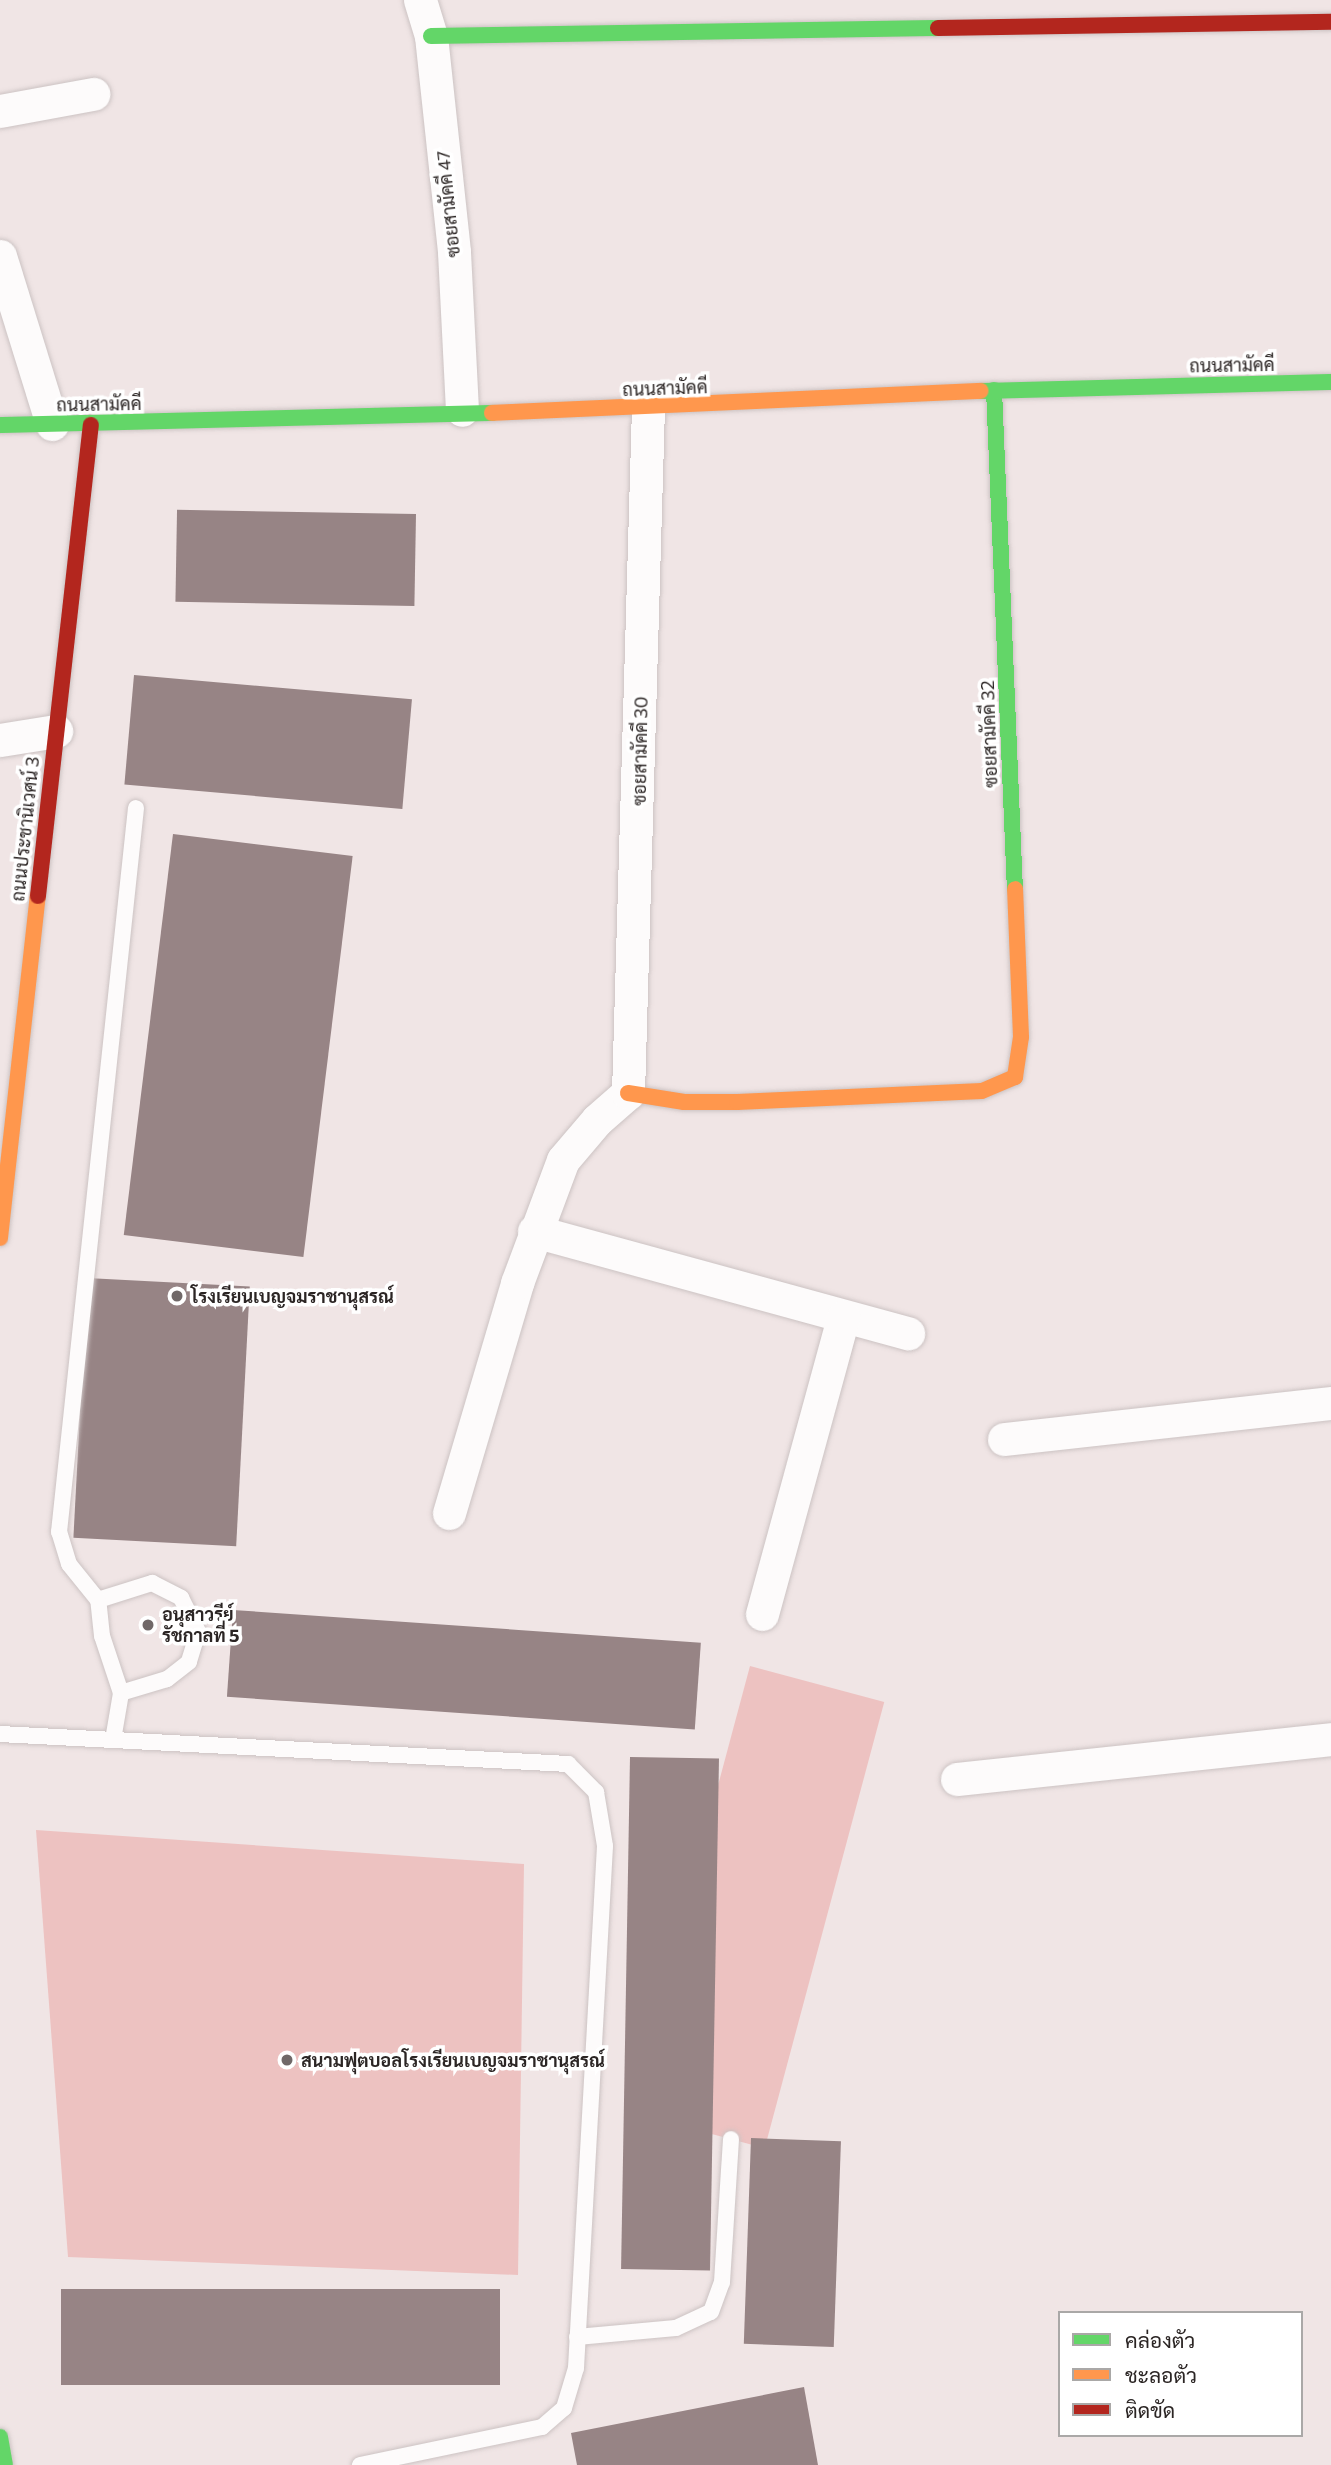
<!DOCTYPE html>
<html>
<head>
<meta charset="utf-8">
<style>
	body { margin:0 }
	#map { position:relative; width:1331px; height:2465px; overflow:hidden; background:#f0e5e5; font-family:Commissioner,Sarabun,sans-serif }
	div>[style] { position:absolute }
	.green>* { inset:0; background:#edc2c1; transform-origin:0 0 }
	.building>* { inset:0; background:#978485; transform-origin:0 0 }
	.roads { filter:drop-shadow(0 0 2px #ccc3c3) drop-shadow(0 0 2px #ccc3c3) }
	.lane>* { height:16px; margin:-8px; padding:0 8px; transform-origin:8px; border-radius:8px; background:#fdfbfb }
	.street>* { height:33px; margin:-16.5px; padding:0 16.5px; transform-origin:16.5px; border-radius:16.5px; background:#fdfbfb }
	.fast>* { height:16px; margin:-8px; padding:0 8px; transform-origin:8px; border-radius:8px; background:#63d668 }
	.slow>* { height:16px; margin:-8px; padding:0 8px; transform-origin:8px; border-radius:8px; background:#ff974d }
	.jam>* { height:16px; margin:-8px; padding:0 8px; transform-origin:8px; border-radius:8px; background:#b3261e }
	.dots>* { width:19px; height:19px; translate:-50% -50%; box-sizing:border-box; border:4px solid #fff; border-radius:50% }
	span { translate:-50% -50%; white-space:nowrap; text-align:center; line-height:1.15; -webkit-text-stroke:7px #fff; paint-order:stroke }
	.street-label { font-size:18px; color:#2b2524 }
	.poi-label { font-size:18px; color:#2b2524; font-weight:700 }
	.left { translate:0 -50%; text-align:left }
	.legend { position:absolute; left:1058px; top:2311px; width:245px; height:126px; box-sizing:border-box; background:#fff; border:2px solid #aaa8a7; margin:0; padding:9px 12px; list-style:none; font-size:21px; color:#2b2524 }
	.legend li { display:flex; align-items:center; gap:14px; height:35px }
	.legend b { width:35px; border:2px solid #aaa8a7 }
</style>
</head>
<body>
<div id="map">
	<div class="green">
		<i style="left:750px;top:1666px;width:139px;height:462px;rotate:15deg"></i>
		<i style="clip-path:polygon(36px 1830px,524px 1864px,518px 2275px,68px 2257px)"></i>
	</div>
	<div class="building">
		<i style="left:416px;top:514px;width:92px;height:239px;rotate:91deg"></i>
		<i style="left:134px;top:675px;width:279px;height:110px;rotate:5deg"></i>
		<i style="left:173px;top:834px;width:181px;height:404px;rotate:7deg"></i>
		<i style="left:87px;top:1278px;width:163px;height:260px;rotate:3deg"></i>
		<i style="left:233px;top:1610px;width:469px;height:87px;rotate:4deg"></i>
		<i style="left:630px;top:1757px;width:89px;height:512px;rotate:1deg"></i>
		<i style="left:751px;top:2138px;width:90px;height:206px;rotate:2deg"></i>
		<i style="left:61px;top:2289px;width:439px;height:96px"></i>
		<i style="clip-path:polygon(804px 2387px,818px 2465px,577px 2465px,571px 2433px)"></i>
	</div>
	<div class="roads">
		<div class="lane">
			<i style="left:98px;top:1600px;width:57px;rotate:-17.5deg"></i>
			<i style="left:152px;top:1583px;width:33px;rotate:27deg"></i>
			<i style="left:181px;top:1598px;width:38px;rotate:63deg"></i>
			<i style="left:198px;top:1632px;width:31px;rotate:107deg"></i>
			<i style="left:189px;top:1662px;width:28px;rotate:142deg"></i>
			<i style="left:167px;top:1679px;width:48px;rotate:163.1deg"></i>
			<i style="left:0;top:1734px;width:569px;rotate:3.02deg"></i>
			<i style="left:568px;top:1764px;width:40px;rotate:45deg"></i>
			<i style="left:596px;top:1792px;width:55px;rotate:80.5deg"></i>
			<i style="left:605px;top:1846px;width:523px;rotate:93.18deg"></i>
			<i style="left:576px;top:2368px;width:42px;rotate:106.7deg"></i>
			<i style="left:564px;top:2408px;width:29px;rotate:139deg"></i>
			<i style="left:542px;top:2427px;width:186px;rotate:168.2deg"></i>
			<i style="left:113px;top:1740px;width:48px;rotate:-80.3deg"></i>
			<i style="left:121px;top:1693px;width:60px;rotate:-108.4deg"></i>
			<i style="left:102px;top:1636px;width:36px;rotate:-96deg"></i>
			<i style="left:98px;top:1600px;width:46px;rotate:-128.9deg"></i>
			<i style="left:69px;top:1564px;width:34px;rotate:-107deg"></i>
			<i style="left:59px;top:1532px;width:728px;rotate:-83.93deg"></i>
			<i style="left:577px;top:2337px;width:99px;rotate:-5.2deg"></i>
			<i style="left:676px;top:2328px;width:38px;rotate:-25deg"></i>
			<i style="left:711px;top:2312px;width:32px;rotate:-70deg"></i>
			<i style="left:722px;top:2282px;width:143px;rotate:-86.4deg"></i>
		</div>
		<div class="street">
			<i style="left:420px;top:0;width:38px;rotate:73deg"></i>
			<i style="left:431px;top:36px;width:217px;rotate:83.9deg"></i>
			<i style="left:454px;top:252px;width:158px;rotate:87.1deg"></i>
			<i style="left:0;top:111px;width:95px;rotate:-10.4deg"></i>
			<i style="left:0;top:256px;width:176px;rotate:72.8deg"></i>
			<i style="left:0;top:740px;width:57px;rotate:-9.1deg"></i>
			<i style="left:534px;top:1231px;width:388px;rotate:15.3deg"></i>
			<i style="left:1004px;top:1439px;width:329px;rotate:-6.3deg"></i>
			<i style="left:449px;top:1513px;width:240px;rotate:-73.5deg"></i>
			<i style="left:517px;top:1283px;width:131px;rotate:-69.5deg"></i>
			<i style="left:563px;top:1160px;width:52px;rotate:-49.6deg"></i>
			<i style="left:597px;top:1120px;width:41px;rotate:-41.1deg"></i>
			<i style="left:628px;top:1093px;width:684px;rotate:-88.33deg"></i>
			<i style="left:762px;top:1614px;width:308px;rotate:-74.7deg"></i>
			<i style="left:957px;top:1779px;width:376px;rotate:-6.1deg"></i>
		</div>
		<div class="fast">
			<i style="left:431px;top:36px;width:507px;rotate:-0.9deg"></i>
			<i style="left:994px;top:390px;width:499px;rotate:87.6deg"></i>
			<i style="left:981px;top:391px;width:350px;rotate:-1.5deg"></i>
			<i style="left:0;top:425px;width:492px;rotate:-1.4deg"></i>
			<i style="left:0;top:2437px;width:28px;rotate:80deg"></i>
		</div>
		<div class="slow">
			<i style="left:492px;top:413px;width:489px;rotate:-2.6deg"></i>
			<i style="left:628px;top:1093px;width:57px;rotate:9.1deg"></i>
			<i style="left:684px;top:1102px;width:53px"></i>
			<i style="left:737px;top:1102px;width:245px;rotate:-2.6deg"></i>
			<i style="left:982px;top:1091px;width:36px;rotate:-23deg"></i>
			<i style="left:1015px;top:1077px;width:40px;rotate:-81.5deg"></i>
			<i style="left:1021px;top:1037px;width:148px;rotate:-92.3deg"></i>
			<i style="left:0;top:1238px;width:344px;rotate:-83.7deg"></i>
		</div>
		<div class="jam">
			<i style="left:938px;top:28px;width:393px;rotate:-0.9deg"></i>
			<i style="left:38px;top:896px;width:474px;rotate:-83.6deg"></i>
		</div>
	</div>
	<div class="dots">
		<i style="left:177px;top:1296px;background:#706868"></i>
		<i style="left:148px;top:1625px;background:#706868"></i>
		<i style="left:287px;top:2060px;background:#706868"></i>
	</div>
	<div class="street-label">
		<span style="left:448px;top:204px;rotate:-96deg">ซอยสามัคคี 47</span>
		<span style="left:1232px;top:365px;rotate:-1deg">ถนนสามัคคี</span>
		<span style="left:665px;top:388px;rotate:-2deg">ถนนสามัคคี</span>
		<span style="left:99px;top:404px;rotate:-1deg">ถนนสามัคคี</span>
		<span style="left:989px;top:734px;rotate:-92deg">ซอยสามัคคี 32</span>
		<span style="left:640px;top:751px;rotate:-89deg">ซอยสามัคคี 30</span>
		<span style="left:25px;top:829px;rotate:-84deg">ถนนประชานิเวศน์ 3</span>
	</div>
	<div class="poi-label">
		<span class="left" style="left:191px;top:1296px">โรงเรียนเบญจมราชานุสรณ์</span>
		<span class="left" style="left:162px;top:1625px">อนุสาวรีย์<br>รัชกาลที่ 5</span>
		<span class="left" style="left:301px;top:2060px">สนามฟุตบอลโรงเรียนเบญจมราชานุสรณ์</span>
	</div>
	<ul class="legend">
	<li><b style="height:9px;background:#63d668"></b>คล่องตัว</li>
	<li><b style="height:9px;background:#ff974d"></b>ชะลอตัว</li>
	<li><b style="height:9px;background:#b3261e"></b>ติดขัด</li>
	</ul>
</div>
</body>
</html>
